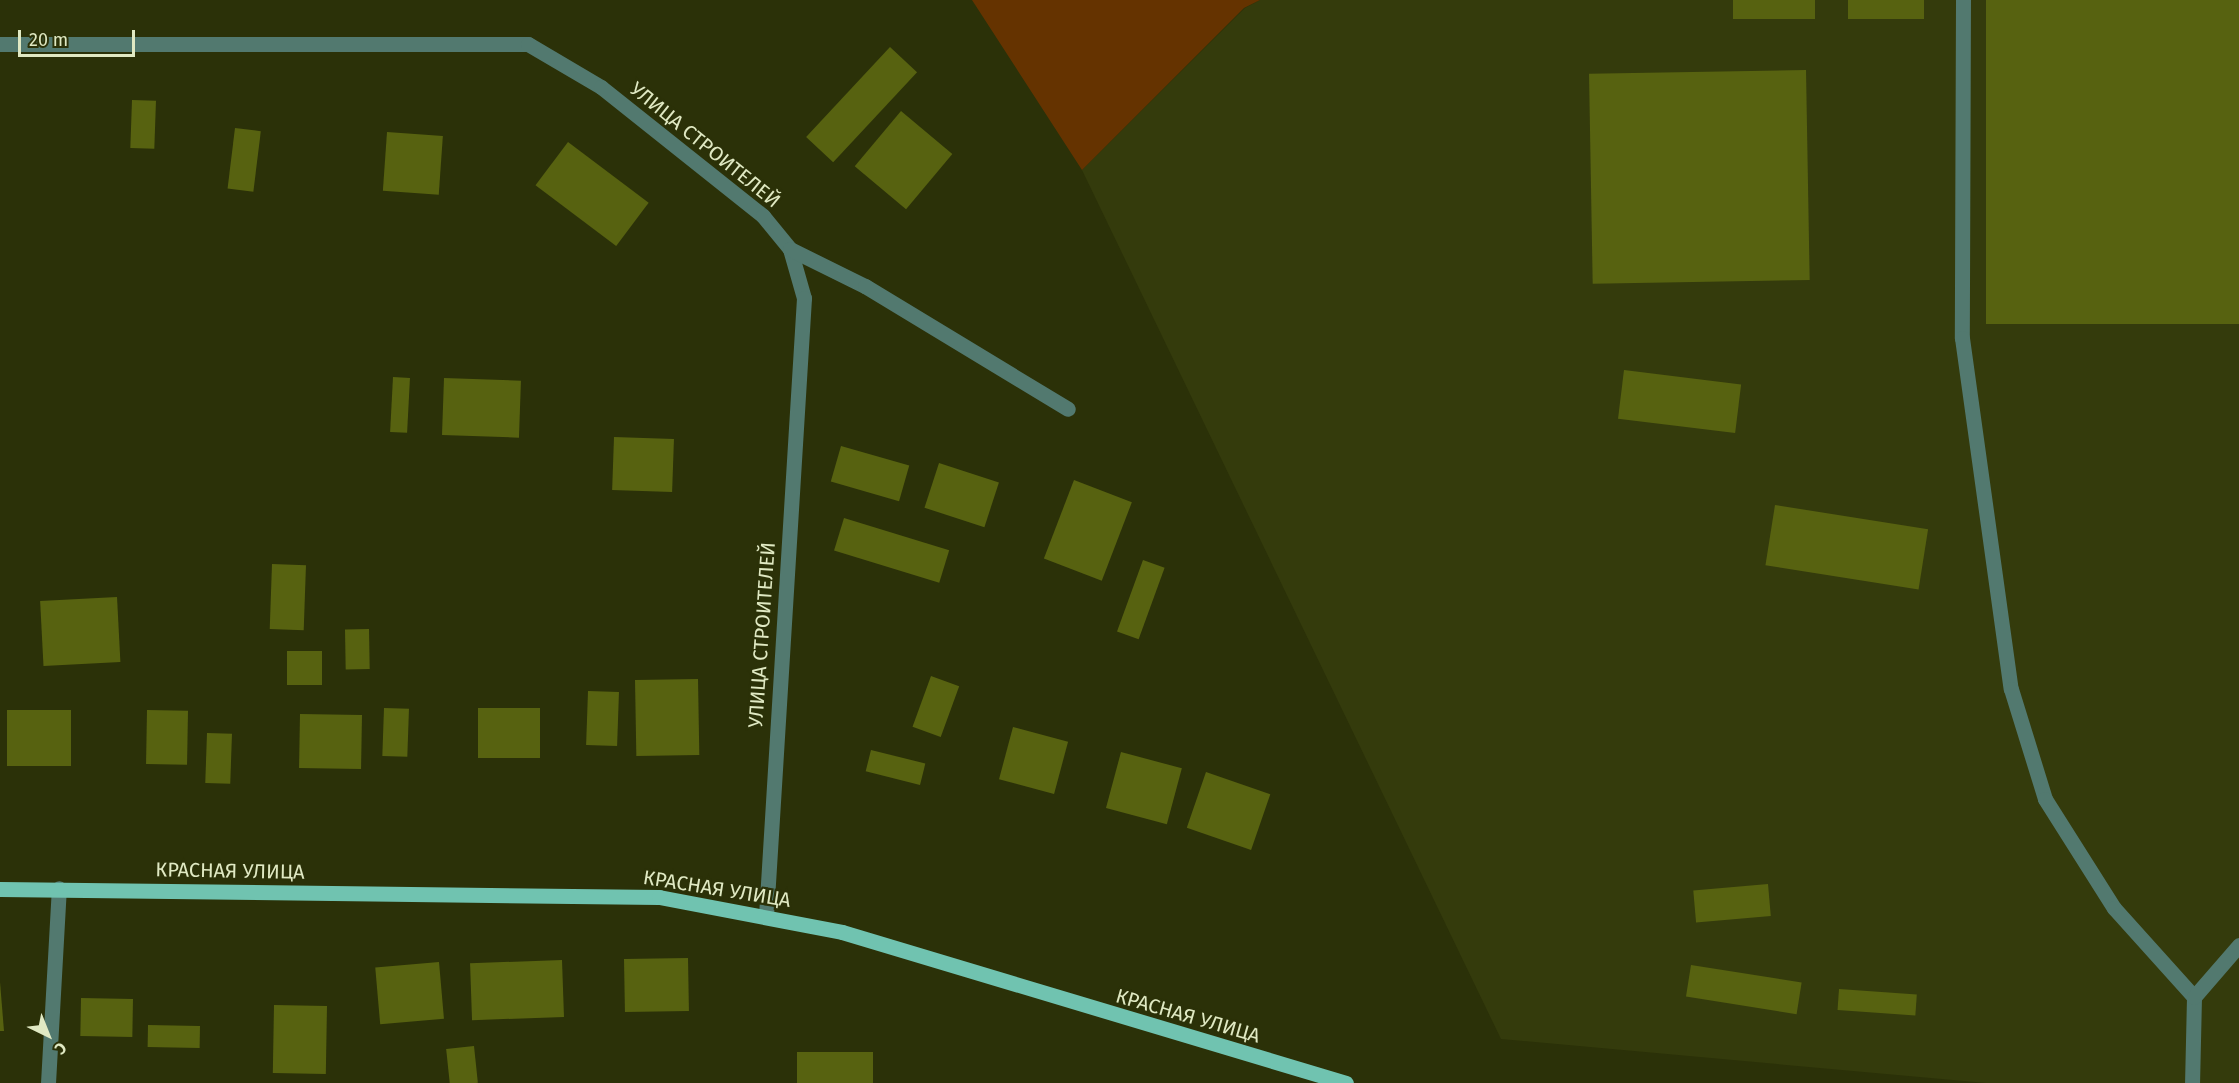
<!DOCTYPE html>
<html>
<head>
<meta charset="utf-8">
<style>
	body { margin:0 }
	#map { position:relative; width:2239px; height:1083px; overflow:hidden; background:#2b3108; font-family:"Fira Sans",sans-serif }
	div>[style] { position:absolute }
	.built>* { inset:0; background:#343b0c }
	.green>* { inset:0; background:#653300 }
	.building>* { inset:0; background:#576210; transform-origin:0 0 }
	.minor>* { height:15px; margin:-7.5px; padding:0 7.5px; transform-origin:7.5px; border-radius:7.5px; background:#52796f }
	.major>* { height:15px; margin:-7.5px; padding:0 7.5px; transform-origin:7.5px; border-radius:7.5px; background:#70c3b0 }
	span { translate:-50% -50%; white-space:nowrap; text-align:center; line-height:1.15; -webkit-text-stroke:4.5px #2b3108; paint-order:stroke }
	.street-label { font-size:20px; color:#e0e9c3 }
	.north { position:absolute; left:18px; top:1005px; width:60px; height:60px; -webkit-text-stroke:4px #2b3108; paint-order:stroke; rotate:137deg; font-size:16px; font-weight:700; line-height:24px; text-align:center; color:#e0e9c3 }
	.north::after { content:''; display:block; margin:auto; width:21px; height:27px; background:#e0e9c3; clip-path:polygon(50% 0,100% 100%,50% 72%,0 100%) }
	.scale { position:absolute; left:18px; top:30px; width:117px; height:27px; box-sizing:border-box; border:3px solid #e0e9c3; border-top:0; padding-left:8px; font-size:18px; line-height:21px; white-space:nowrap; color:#e0e9c3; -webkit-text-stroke:4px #2b3108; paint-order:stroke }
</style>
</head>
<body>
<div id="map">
	<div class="built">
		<i style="clip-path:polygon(1260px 0,2239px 0,2239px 1083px,1986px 1083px,1501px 1039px,1082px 170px,1245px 8px)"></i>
	</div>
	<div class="green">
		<i style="clip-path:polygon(972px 0,1260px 0,1244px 8px,1082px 170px)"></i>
	</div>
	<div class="building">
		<i style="left:1733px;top:0;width:82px;height:19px"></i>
		<i style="left:1848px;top:0;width:76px;height:19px"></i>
		<i style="left:1986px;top:0;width:253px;height:324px"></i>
		<i style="left:890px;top:47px;width:37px;height:123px;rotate:43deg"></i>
		<i style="left:1806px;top:70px;width:210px;height:217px;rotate:89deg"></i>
		<i style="left:132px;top:100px;width:24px;height:48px;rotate:2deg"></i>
		<i style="left:901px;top:111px;width:67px;height:72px;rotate:40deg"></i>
		<i style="left:235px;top:128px;width:26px;height:61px;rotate:7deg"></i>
		<i style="left:387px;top:132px;width:56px;height:59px;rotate:4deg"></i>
		<i style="left:568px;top:142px;width:101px;height:54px;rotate:37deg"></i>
		<i style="left:1624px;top:370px;width:118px;height:49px;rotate:7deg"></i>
		<i style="left:393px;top:377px;width:17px;height:55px;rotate:3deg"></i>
		<i style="left:444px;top:378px;width:77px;height:57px;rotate:2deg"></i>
		<i style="left:614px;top:437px;width:60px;height:53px;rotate:2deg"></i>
		<i style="left:841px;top:446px;width:71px;height:37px;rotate:16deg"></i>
		<i style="left:939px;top:463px;width:63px;height:47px;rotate:18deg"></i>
		<i style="left:1074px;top:480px;width:62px;height:84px;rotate:21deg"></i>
		<i style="left:1775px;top:505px;width:155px;height:61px;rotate:9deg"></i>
		<i style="left:844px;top:518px;width:110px;height:34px;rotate:17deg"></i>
		<i style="left:1143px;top:560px;width:23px;height:76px;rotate:20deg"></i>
		<i style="left:272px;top:564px;width:34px;height:65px;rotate:2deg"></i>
		<i style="left:117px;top:597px;width:65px;height:77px;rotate:87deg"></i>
		<i style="left:369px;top:629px;width:40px;height:24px;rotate:89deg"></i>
		<i style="left:287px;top:651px;width:35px;height:34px"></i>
		<i style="left:931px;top:676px;width:30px;height:54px;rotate:20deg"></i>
		<i style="left:698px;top:679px;width:76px;height:63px;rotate:89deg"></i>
		<i style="left:588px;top:691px;width:31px;height:54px;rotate:2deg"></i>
		<i style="left:384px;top:708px;width:25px;height:48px;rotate:2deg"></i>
		<i style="left:478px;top:708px;width:62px;height:50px"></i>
		<i style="left:7px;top:710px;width:64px;height:56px"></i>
		<i style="left:147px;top:710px;width:41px;height:54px;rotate:1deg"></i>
		<i style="left:300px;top:714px;width:62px;height:54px;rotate:1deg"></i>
		<i style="left:1013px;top:727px;width:57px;height:54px;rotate:15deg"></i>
		<i style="left:207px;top:733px;width:25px;height:50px;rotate:2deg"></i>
		<i style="left:871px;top:750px;width:56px;height:22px;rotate:14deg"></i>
		<i style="left:1121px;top:752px;width:63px;height:58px;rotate:15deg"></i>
		<i style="left:1206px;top:772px;width:68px;height:59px;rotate:19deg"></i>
		<i style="left:1768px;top:884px;width:32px;height:75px;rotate:85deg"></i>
		<i style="left:688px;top:958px;width:53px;height:64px;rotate:89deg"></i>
		<i style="left:562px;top:960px;width:57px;height:92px;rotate:88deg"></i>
		<i style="left:439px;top:962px;width:57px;height:64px;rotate:85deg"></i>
		<i style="left:1691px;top:965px;width:112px;height:32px;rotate:9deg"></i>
		<i style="clip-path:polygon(0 982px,4px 1031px,0 1031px)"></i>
		<i style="left:1839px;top:989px;width:78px;height:21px;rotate:4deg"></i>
		<i style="left:81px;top:998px;width:52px;height:38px;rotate:1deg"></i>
		<i style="left:274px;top:1005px;width:53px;height:68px;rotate:1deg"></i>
		<i style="left:148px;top:1025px;width:52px;height:22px;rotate:1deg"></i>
		<i style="left:474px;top:1046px;width:37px;height:28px;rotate:84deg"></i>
		<i style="left:797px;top:1052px;width:76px;height:31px"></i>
	</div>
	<div class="minor">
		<i style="left:1963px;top:0;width:338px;rotate:90.2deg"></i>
		<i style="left:1962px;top:338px;width:354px;rotate:82.1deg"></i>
		<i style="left:2011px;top:689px;width:115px;rotate:72.8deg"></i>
		<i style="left:2045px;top:799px;width:129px;rotate:57.7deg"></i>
		<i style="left:2114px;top:908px;width:120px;rotate:48deg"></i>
		<i style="left:2194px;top:997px;width:86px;rotate:91.3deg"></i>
		<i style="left:0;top:44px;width:528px"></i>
		<i style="left:528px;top:44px;width:85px;rotate:30.5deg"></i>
		<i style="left:601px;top:87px;width:207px;rotate:38.5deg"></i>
		<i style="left:763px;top:216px;width:43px;rotate:50.7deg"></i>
		<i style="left:790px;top:249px;width:51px;rotate:74.1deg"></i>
		<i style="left:804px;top:298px;width:619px;rotate:93.52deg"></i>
		<i style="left:790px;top:249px;width:84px;rotate:26.3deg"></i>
		<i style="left:865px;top:286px;width:237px;rotate:31.2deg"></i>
		<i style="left:2194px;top:997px;width:69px;rotate:-49.1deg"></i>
		<i style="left:48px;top:1083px;width:195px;rotate:-86.8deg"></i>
	</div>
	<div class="major">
		<i style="left:0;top:889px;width:659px;rotate:0.7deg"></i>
		<i style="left:659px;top:897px;width:186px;rotate:10.8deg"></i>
		<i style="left:842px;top:932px;width:526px;rotate:16.68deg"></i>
	</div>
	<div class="street-label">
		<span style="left:705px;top:145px;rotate:39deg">УЛИЦА СТРОИТЕЛЕЙ</span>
		<span style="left:762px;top:635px;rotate:-86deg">УЛИЦА СТРОИТЕЛЕЙ</span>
		<span style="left:230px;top:871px;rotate:1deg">КРАСНАЯ УЛИЦА</span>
		<span style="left:717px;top:889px;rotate:9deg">КРАСНАЯ УЛИЦА</span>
		<span style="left:1188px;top:1016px;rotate:16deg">КРАСНАЯ УЛИЦА</span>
	</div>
	<div class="north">С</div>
	<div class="scale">20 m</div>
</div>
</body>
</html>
